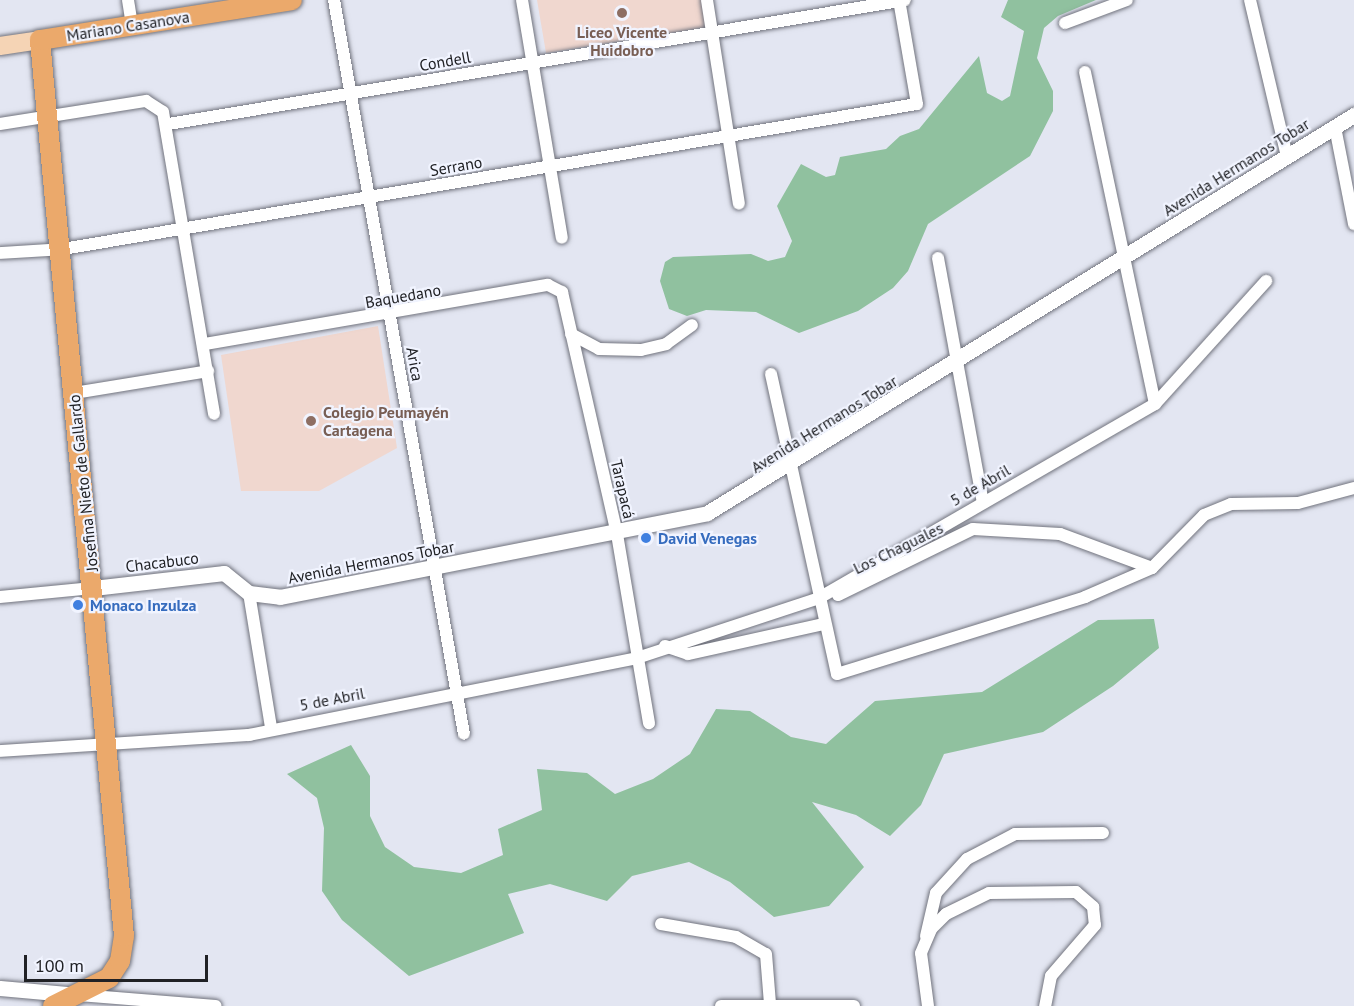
<!DOCTYPE html>
<html>
<head>
<meta charset="utf-8">
<style>
	body { margin:0 }
	#map { position:relative; width:1354px; height:1006px; overflow:hidden; background:#e3e6f2; font-family:"PT Sans",sans-serif }
	div>[style] { position:absolute }
	.education>* { inset:0; background:#f0d7cf }
	.green>* { inset:0; background:#90c19f }
	.roads { filter:drop-shadow(0 0 2px #71737d) drop-shadow(0 0 2px #71737d) }
	.minor>* { height:12px; margin:-6px; padding:0 6px; transform-origin:6px; border-radius:6px; background:#fff }
	.tertiary>* { height:15px; margin:-7.5px; padding:0 7.5px; transform-origin:7.5px; border-radius:7.5px; background:#fff }
	.secondary>* { height:18px; margin:-9px; padding:0 9px; transform-origin:9px; border-radius:9px; background:#f5d4b5 }
	.primary>* { height:20px; margin:-10px; padding:0 10px; transform-origin:10px; border-radius:10px; background:#eba96b }
	.dots>* { width:16px; height:16px; translate:-50% -50%; box-sizing:border-box; border:3px solid #f1f4ff; border-radius:50% }
	span { translate:-50% -50%; white-space:nowrap; text-align:center; line-height:1.15; -webkit-text-stroke:4.5px #f1f4ff; paint-order:stroke }
	.street-label { font-size:16px; color:#202125 }
	.education-label { font-size:16px; color:#785e54; font-weight:700 }
	.left { translate:0 -50%; text-align:left }
	.shop-label { font-size:16px; color:#366cbe; font-weight:700 }
	.scale { position:absolute; left:24px; top:955px; width:184px; height:27px; box-sizing:border-box; border:3px solid #202125; border-top:0; padding-left:8px; font-size:18px; line-height:21px; white-space:nowrap; color:#202125; -webkit-text-stroke:4px #f1f4ff; paint-order:stroke }
</style>
</head>
<body>
<div id="map">
	<div class="education">
		<i style="clip-path:polygon(537px 0,703px 0,707px 27px,546px 53px)"></i>
		<i style="clip-path:polygon(378px 326px,397px 448px,319px 491px,241px 491px,221px 355px)"></i>
	</div>
	<div class="green">
		<i style="clip-path:polygon(1008px 0,1096px 0,1058px 16px,1044px 28px,1037px 58px,1053px 91px,1053px 111px,1030px 156px,928px 224px,908px 271px,893px 288px,858px 311px,799px 333px,756px 312px,706px 310px,687px 316px,669px 309px,660px 281px,665px 262px,673px 257px,751px 254px,768px 261px,785px 257px,792px 241px,777px 206px,801px 164px,826px 177px,835px 175px,840px 157px,886px 149px,900px 136px,919px 129px,979px 56px,987px 93px,1002px 101px,1010px 96px,1024px 31px,1001px 17px)"></i>
		<i style="clip-path:polygon(1154px 619px,1159px 648px,1113px 686px,1043px 732px,944px 754px,921px 805px,890px 836px,856px 815px,812px 802px,864px 867px,829px 906px,774px 917px,730px 882px,689px 862px,632px 876px,607px 901px,550px 884px,508px 894px,524px 933px,409px 976px,342px 920px,322px 891px,324px 828px,317px 798px,287px 774px,351px 745px,370px 776px,370px 816px,385px 847px,414px 867px,461px 873px,503px 855px,498px 829px,542px 810px,537px 769px,587px 773px,615px 794px,653px 779px,690px 754px,716px 709px,750px 711px,791px 737px,826px 744px,875px 701px,982px 692px,1098px 620px)"></i>
	</div>
	<div class="roads">
		<div class="minor">
			<i style="left:128px;top:0;width:25px;rotate:81deg"></i>
			<i style="left:334px;top:0;width:745px;rotate:79.96deg"></i>
			<i style="left:522px;top:0;width:241px;rotate:80.5deg"></i>
			<i style="left:707px;top:0;width:206px;rotate:81.1deg"></i>
			<i style="left:1250px;top:0;width:160px;rotate:76.7deg"></i>
			<i style="left:1065px;top:23px;width:66px;rotate:-20.4deg"></i>
			<i style="left:1085px;top:72px;width:339px;rotate:78.1deg"></i>
			<i style="left:0;top:124px;width:148px;rotate:-9deg"></i>
			<i style="left:146px;top:101px;width:20px;rotate:33deg"></i>
			<i style="left:163px;top:112px;width:306px;rotate:80.4deg"></i>
			<i style="left:169px;top:124px;width:746px;rotate:-9.56deg"></i>
			<i style="left:1335px;top:127px;width:99px;rotate:78.9deg"></i>
			<i style="left:0;top:253px;width:63px;rotate:-3.6deg"></i>
			<i style="left:63px;top:249px;width:866px;rotate:-9.64deg"></i>
			<i style="left:917px;top:104px;width:106px;rotate:-99.8deg"></i>
			<i style="left:938px;top:258px;width:248px;rotate:79.6deg"></i>
			<i style="left:571px;top:334px;width:32px;rotate:28deg"></i>
			<i style="left:599px;top:349px;width:42px;rotate:1.4deg"></i>
			<i style="left:641px;top:350px;width:26px;rotate:-13deg"></i>
			<i style="left:666px;top:344px;width:32px;rotate:-36deg"></i>
			<i style="left:205px;top:344px;width:348px;rotate:-9.8deg"></i>
			<i style="left:548px;top:285px;width:16px;rotate:27deg"></i>
			<i style="left:562px;top:292px;width:248px;rotate:77.2deg"></i>
			<i style="left:617px;top:534px;width:192px;rotate:80.4deg"></i>
			<i style="left:771px;top:374px;width:307px;rotate:77.6deg"></i>
			<i style="left:837px;top:674px;width:260px;rotate:-17.2deg"></i>
			<i style="left:1085px;top:597px;width:73px;rotate:-23.4deg"></i>
			<i style="left:74px;top:393px;width:136px;rotate:-9.3deg"></i>
			<i style="left:249px;top:593px;width:136px;rotate:80.7deg"></i>
			<i style="left:838px;top:595px;width:150px;rotate:-26.1deg"></i>
			<i style="left:973px;top:529px;width:87px;rotate:3.3deg"></i>
			<i style="left:1060px;top:534px;width:98px;rotate:20.3deg"></i>
			<i style="left:1152px;top:568px;width:74px;rotate:-45.5deg"></i>
			<i style="left:1204px;top:515px;width:29px;rotate:-22deg"></i>
			<i style="left:1231px;top:504px;width:67px;rotate:-0.9deg"></i>
			<i style="left:1298px;top:503px;width:58px;rotate:-15deg"></i>
			<i style="left:0;top:597px;width:93px;rotate:-5.5deg"></i>
			<i style="left:665px;top:646px;width:24px;rotate:19deg"></i>
			<i style="left:688px;top:654px;width:138px;rotate:-12.5deg"></i>
			<i style="left:0;top:751px;width:250px;rotate:-3.7deg"></i>
			<i style="left:249px;top:735px;width:396px;rotate:-11.2deg"></i>
			<i style="left:637px;top:658px;width:192px;rotate:-18.2deg"></i>
			<i style="left:819px;top:598px;width:388px;rotate:-30deg"></i>
			<i style="left:1155px;top:404px;width:166px;rotate:-47.9deg"></i>
			<i style="left:661px;top:924px;width:76px;rotate:9.8deg"></i>
			<i style="left:736px;top:937px;width:34px;rotate:30deg"></i>
			<i style="left:766px;top:954px;width:50px;rotate:85.4deg"></i>
			<i style="left:926px;top:936px;width:44px;rotate:-76.9deg"></i>
			<i style="left:936px;top:893px;width:46px;rotate:-47.6deg"></i>
			<i style="left:967px;top:859px;width:54px;rotate:-27.5deg"></i>
			<i style="left:1015px;top:834px;width:88px;rotate:-0.7deg"></i>
			<i style="left:79px;top:995px;width:137px;rotate:4.6deg"></i>
			<i style="left:721px;top:1006px;width:133px"></i>
			<i style="left:928px;top:1006px;width:53px;rotate:-97.5deg"></i>
			<i style="left:921px;top:953px;width:26px;rotate:-67deg"></i>
			<i style="left:931px;top:929px;width:21px;rotate:-45deg"></i>
			<i style="left:946px;top:914px;width:48px;rotate:-26deg"></i>
			<i style="left:989px;top:893px;width:87px;rotate:-0.7deg"></i>
			<i style="left:1076px;top:892px;width:23px;rotate:41deg"></i>
			<i style="left:1093px;top:907px;width:18px;rotate:84deg"></i>
			<i style="left:1095px;top:925px;width:67px;rotate:130.8deg"></i>
			<i style="left:1051px;top:976px;width:31px;rotate:101deg"></i>
		</div>
		<div class="tertiary">
			<i style="left:93px;top:588px;width:132px;rotate:-6.5deg"></i>
			<i style="left:224px;top:573px;width:32px;rotate:39deg"></i>
			<i style="left:249px;top:593px;width:31px;rotate:7deg"></i>
			<i style="left:280px;top:597px;width:435px;rotate:-11.1deg"></i>
			<i style="left:707px;top:513px;width:760px;rotate:-31.6deg"></i>
			<i style="left:0;top:988px;width:78px;rotate:5.1deg"></i>
		</div>
		<div class="secondary">
			<i style="left:0;top:46px;width:40px;rotate:-8.5deg"></i>
		</div>
		<div class="primary">
			<i style="left:53px;top:1006px;width:63px;rotate:-26.6deg"></i>
			<i style="left:109px;top:978px;width:20px;rotate:-57deg"></i>
			<i style="left:120px;top:961px;width:25px;rotate:-81deg"></i>
			<i style="left:124px;top:936px;width:900px;rotate:-95.36deg"></i>
			<i style="left:40px;top:40px;width:255px;rotate:-9deg"></i>
		</div>
	</div>
	<div class="dots">
		<i style="left:622px;top:13px;background:#8d6e63"></i>
		<i style="left:311px;top:421px;background:#8d6e63"></i>
		<i style="left:646px;top:538px;background:#3f7fe0"></i>
		<i style="left:78px;top:605px;background:#3f7fe0"></i>
	</div>
	<div class="street-label">
		<span style="left:128px;top:26px;rotate:-9deg">Mariano Casanova</span>
		<span style="left:445px;top:61px;rotate:-10deg">Condell</span>
		<span style="left:456px;top:166px;rotate:-10deg">Serrano</span>
		<span style="left:1236px;top:167px;rotate:-32deg">Avenida Hermanos Tobar</span>
		<span style="left:403px;top:296px;rotate:-10deg">Baquedano</span>
		<span style="left:415px;top:364px;rotate:80deg">Arica</span>
		<span style="left:824px;top:424px;rotate:-32deg">Avenida Hermanos Tobar</span>
		<span style="left:83px;top:483px;rotate:-96deg">Josefina Nieto de Gallardo</span>
		<span style="left:980px;top:485px;rotate:-30deg">5 de Abril</span>
		<span style="left:623px;top:489px;rotate:77deg">Tarapacá</span>
		<span style="left:898px;top:548px;rotate:-26deg">Los Chaguales</span>
		<span style="left:162px;top:562px;rotate:-7deg">Chacabuco</span>
		<span style="left:371px;top:562px;rotate:-11deg">Avenida Hermanos Tobar</span>
		<span style="left:332px;top:699px;rotate:-11deg">5 de Abril</span>
	</div>
	<div class="education-label">
		<span style="left:622px;top:41px">Liceo Vicente<br>Huidobro</span>
		<span class="left" style="left:323px;top:421px">Colegio Peumayén<br>Cartagena</span>
	</div>
	<div class="shop-label">
		<span class="left" style="left:658px;top:538px">David Venegas</span>
		<span class="left" style="left:90px;top:605px">Monaco Inzulza</span>
	</div>
	<div class="scale">100 m</div>
</div>
</body>
</html>
